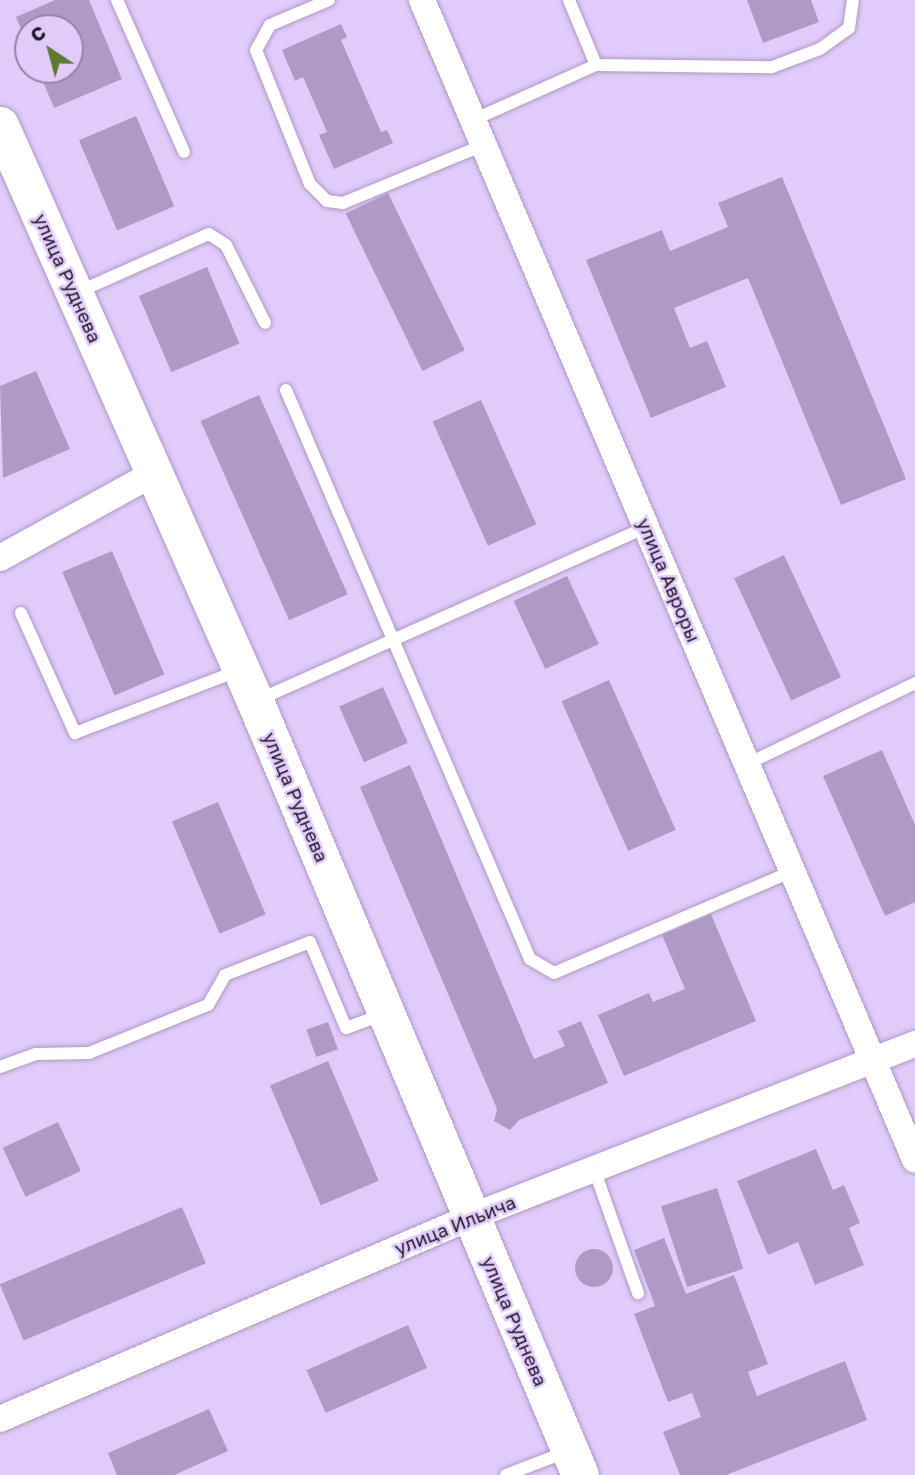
<!DOCTYPE html>
<html>
<head>
<meta charset="utf-8">
<style>
	body { margin:0 }
	#map { position:relative; width:915px; height:1475px; overflow:hidden; background:#e1cbfa; font-family:"Golos Text",sans-serif }
	div>[style] { position:absolute }
	.building>* { inset:0; background:#af9ac7; transform-origin:0 0 }
	.round { border-radius:50% }
	.roads { filter:drop-shadow(0 0 2px #ae99c6) drop-shadow(0 0 2px #ae99c6) }
	.lane>* { height:12px; margin:-6px; padding:0 6px; transform-origin:6px; border-radius:6px; background:#fff }
	.street>* { height:26px; margin:-13px; padding:0 13px; transform-origin:13px; border-radius:13px; background:#fff }
	.secondary>* { height:37px; margin:-18.5px; padding:0 18.5px; transform-origin:18.5px; border-radius:18.5px; background:#fff }
	span { translate:-50% -50%; white-space:nowrap; text-align:center; line-height:1.15; -webkit-text-stroke:5px #e1cbfa; paint-order:stroke }
	.street-label { font-size:19px; color:#21192a }
	.north { position:absolute; left:14px; top:14px; width:70px; height:70px; box-sizing:border-box; background:#e1cbfa; border:2px solid #9484a7; border-radius:50%; rotate:324deg; font-size:19px; font-weight:700; line-height:28px; text-align:center; color:#21192a }
	.north::after { content:''; display:block; margin:auto; width:24px; height:32px; background:#5f792d; clip-path:polygon(50% 0,100% 100%,50% 72%,0 100%) }
</style>
</head>
<body>
<div id="map">
	<div class="building">
		<i style="clip-path:polygon(55px 0,89px 0,122px 79px,54px 108px,38px 70px,70px 70px,70px 28px,28px 28px,28px 45px,16px 17px)"></i>
		<i style="clip-path:polygon(747px 0,811px 0,819px 22px,763px 43px)"></i>
		<i style="clip-path:polygon(341px 24px,347px 37px,341px 40px,381px 132px,387px 130px,393px 143px,334px 169px,319px 135px,327px 132px,303px 77px,295px 81px,282px 50px)"></i>
		<i style="left:136px;top:116px;width:98px;height:62px;rotate:67deg"></i>
		<i style="clip-path:polygon(782px 177px,906px 479px,841px 505px,748px 278px,674px 308px,690px 348px,707px 341px,726px 387px,651px 418px,586px 260px,662px 230px,670px 251px,728px 227px,718px 203px)"></i>
		<i style="left:388px;top:193px;width:175px;height:47px;rotate:64deg"></i>
		<i style="left:207px;top:267px;width:83px;height:74px;rotate:67deg"></i>
		<i style="clip-path:polygon(36px 371px,70px 449px,3px 478px,0 386px)"></i>
		<i style="left:259px;top:395px;width:218px;height:64px;rotate:66deg"></i>
		<i style="left:481px;top:400px;width:136px;height:53px;rotate:66deg"></i>
		<i style="left:112px;top:551px;width:134px;height:54px;rotate:67deg"></i>
		<i style="left:784px;top:555px;width:135px;height:55px;rotate:65deg"></i>
		<i style="left:567px;top:576px;width:75px;height:59px;rotate:65deg"></i>
		<i style="left:609px;top:680px;width:164px;height:52px;rotate:66deg"></i>
		<i style="left:383px;top:687px;width:61px;height:48px;rotate:66deg"></i>
		<i style="clip-path:polygon(882px 750px,915px 825px,915px 902px,885px 916px,823px 776px)"></i>
		<i style="clip-path:polygon(410px 765px,534px 1059px,565px 1046px,558px 1031px,581px 1021px,608px 1083px,519px 1120px,510px 1130px,494px 1121px,497px 1109px,360px 787px)"></i>
		<i style="left:218px;top:802px;width:122px;height:50px;rotate:67deg"></i>
		<i style="clip-path:polygon(711px 914px,756px 1021px,624px 1076px,598px 1015px,649px 993px,653px 1002px,685px 989px,662px 935px)"></i>
		<i style="left:328px;top:1022px;width:29px;height:23px;rotate:70deg"></i>
		<i style="left:328px;top:1061px;width:130px;height:63px;rotate:67deg"></i>
		<i style="left:58px;top:1122px;width:54px;height:61px;rotate:65deg"></i>
		<i style="clip-path:polygon(816px 1149px,833px 1190px,844px 1185px,860px 1223px,849px 1228px,864px 1265px,815px 1285px,798px 1242px,768px 1255px,737px 1181px)"></i>
		<i style="left:717px;top:1188px;width:85px;height:59px;rotate:72deg"></i>
		<i style="left:182px;top:1207px;width:61px;height:198px;rotate:67deg"></i>
		<i style="clip-path:polygon(664px 1238px,686px 1294px,734px 1275px,768px 1364px,748px 1372px,757px 1396px,845px 1361px,867px 1420px,726px 1475px,680px 1475px,663px 1432px,701px 1417px,692px 1393px,668px 1402px,634px 1314px,655px 1306px,634px 1250px)"></i>
		<i class="round" style="left:575px;top:1249px;width:38px;height:38px"></i>
		<i style="left:408px;top:1325px;width:47px;height:111px;rotate:66deg"></i>
		<i style="clip-path:polygon(209px 1409px,228px 1451px,174px 1475px,117px 1475px,108px 1453px)"></i>
	</div>
	<div class="roads">
		<div class="lane">
			<i style="left:117px;top:0;width:166px;rotate:66.2deg"></i>
			<i style="left:329px;top:0;width:64px;rotate:157deg"></i>
			<i style="left:270px;top:25px;width:29px;rotate:119deg"></i>
			<i style="left:256px;top:50px;width:144px;rotate:68.1deg"></i>
			<i style="left:310px;top:184px;width:24px;rotate:45deg"></i>
			<i style="left:327px;top:201px;width:16px;rotate:7deg"></i>
			<i style="left:343px;top:203px;width:152px;rotate:-22.4deg"></i>
			<i style="left:596px;top:65px;width:176px;rotate:0.7deg"></i>
			<i style="left:772px;top:67px;width:51px;rotate:-20.6deg"></i>
			<i style="left:820px;top:49px;width:36px;rotate:-36deg"></i>
			<i style="left:849px;top:28px;width:28px;rotate:-82deg"></i>
			<i style="left:473px;top:120px;width:135px;rotate:-24.1deg"></i>
			<i style="left:596px;top:65px;width:70px;rotate:-112.6deg"></i>
			<i style="left:78px;top:292px;width:143px;rotate:-23.9deg"></i>
			<i style="left:209px;top:234px;width:20px;rotate:33deg"></i>
			<i style="left:226px;top:245px;width:87px;rotate:63.4deg"></i>
			<i style="left:286px;top:390px;width:619px;rotate:66.79deg"></i>
			<i style="left:530px;top:959px;width:28px;rotate:30deg"></i>
			<i style="left:554px;top:973px;width:258px;rotate:-23.1deg"></i>
			<i style="left:21px;top:613px;width:132px;rotate:65.8deg"></i>
			<i style="left:75px;top:733px;width:177px;rotate:-20.9deg"></i>
			<i style="left:258px;top:700px;width:426px;rotate:-24deg"></i>
			<i style="left:747px;top:764px;width:187px;rotate:-25.7deg"></i>
			<i style="left:0;top:1067px;width:38px;rotate:-20deg"></i>
			<i style="left:36px;top:1054px;width:53px;rotate:-1.1deg"></i>
			<i style="left:89px;top:1053px;width:128px;rotate:-22deg"></i>
			<i style="left:208px;top:1005px;width:34px;rotate:-60deg"></i>
			<i style="left:225px;top:975px;width:91px;rotate:-21.2deg"></i>
			<i style="left:310px;top:942px;width:93px;rotate:67.3deg"></i>
			<i style="left:346px;top:1028px;width:40px;rotate:-20.2deg"></i>
			<i style="left:594px;top:1169px;width:132px;rotate:70.5deg"></i>
			<i style="left:506px;top:1475px;width:64px;rotate:-21deg"></i>
		</div>
		<div class="street">
			<i style="left:422px;top:0;width:1260px;rotate:66.97deg"></i>
			<i style="left:0;top:558px;width:175px;rotate:-28.8deg"></i>
			<i style="left:0;top:1419px;width:512px;rotate:-23.21deg"></i>
			<i style="left:471px;top:1217px;width:477px;rotate:-21.3deg"></i>
		</div>
		<div class="secondary">
			<i style="left:0;top:125px;width:630px;rotate:66.12deg"></i>
			<i style="left:255px;top:701px;width:839px;rotate:67.22deg"></i>
		</div>
	</div>
	<div class="street-label">
		<span style="left:68px;top:278px;rotate:66deg">улица Руднева</span>
		<span style="left:669px;top:580px;rotate:67deg">улица Авроры</span>
		<span style="left:296px;top:797px;rotate:67deg">улица Руднева</span>
		<span style="left:455px;top:1225px;rotate:-22deg">улица Ильича</span>
		<span style="left:515px;top:1321px;rotate:67deg">улица Руднева</span>
	</div>
	<div class="north">С</div>
</div>
</body>
</html>
